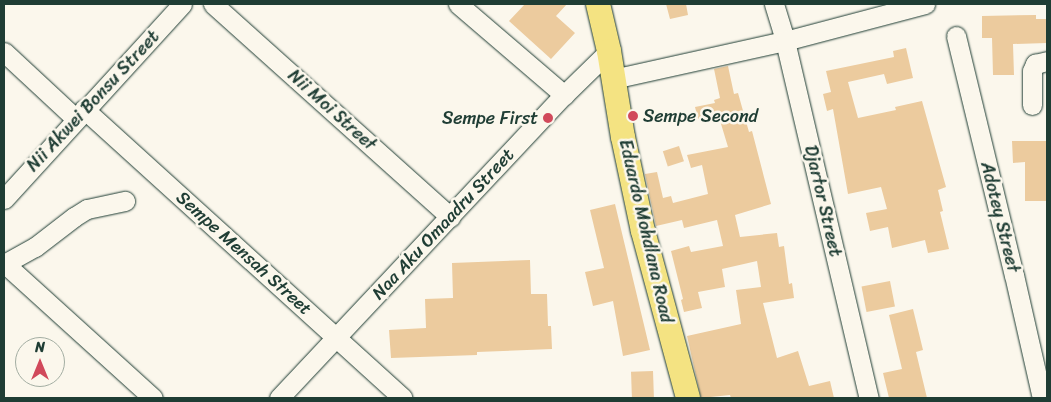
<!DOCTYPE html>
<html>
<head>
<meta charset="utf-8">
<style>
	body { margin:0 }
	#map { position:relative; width:1051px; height:402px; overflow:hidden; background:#fbf7ec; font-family:Sriracha,sans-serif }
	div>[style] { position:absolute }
	.building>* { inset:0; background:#eccb9e; transform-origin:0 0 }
	.roads { filter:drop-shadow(0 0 1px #1f3d34) drop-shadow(0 0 1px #1f3d34) }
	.minor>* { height:19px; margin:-9.5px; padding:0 9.5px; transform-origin:9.5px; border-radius:9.5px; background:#fbf7ec }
	.major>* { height:24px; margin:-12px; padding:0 12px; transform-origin:12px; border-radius:12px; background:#f4e382 }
	.dots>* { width:14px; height:14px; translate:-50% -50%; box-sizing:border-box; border:2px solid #fbf7ec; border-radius:50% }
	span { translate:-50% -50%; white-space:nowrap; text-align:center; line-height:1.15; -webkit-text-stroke:5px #fbf7ec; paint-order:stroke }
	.street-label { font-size:18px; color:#1f3d34 }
	.poi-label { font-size:18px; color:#1f3d34 }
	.left { translate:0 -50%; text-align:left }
	.right { translate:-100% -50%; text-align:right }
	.frame { position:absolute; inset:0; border:5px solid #1f3d34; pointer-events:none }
	.north { position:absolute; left:15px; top:337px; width:50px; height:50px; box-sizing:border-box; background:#fbf7ec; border:1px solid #a3ada2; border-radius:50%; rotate:0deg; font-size:14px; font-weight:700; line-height:20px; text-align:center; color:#1f3d34 }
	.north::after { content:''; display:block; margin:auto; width:18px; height:22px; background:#d1495b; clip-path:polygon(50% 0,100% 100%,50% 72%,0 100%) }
</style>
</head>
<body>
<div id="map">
	<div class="building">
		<i style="clip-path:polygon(525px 4px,567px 4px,556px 16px,575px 33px,551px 59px,509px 21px)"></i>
		<i style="clip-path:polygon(666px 4px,686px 4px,688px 15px,670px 19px)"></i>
		<i style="clip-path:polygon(1036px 15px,1036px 19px,1047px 19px,1047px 43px,1013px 44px,1014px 75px,993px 75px,992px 38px,982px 38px,982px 16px)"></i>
		<i style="clip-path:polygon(906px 48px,913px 78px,887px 84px,884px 74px,848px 82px,858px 118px,896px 110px,895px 107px,922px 101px,946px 187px,938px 190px,943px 211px,940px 212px,949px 249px,928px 253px,925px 240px,892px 248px,888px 227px,870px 231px,866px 213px,887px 209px,881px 187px,848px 194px,833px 109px,827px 111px,823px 94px,831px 92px,826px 71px,894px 57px,893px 51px)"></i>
		<i style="clip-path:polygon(728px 66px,734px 94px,738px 93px,749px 132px,752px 131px,771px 204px,735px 215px,740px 237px,777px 233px,779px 247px,784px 246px,789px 284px,792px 283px,794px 298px,763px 303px,777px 358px,798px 351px,809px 386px,830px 381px,834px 398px,731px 398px,730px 395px,701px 398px,687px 336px,741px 324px,736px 290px,761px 287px,757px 261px,722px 269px,725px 287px,698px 292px,702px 308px,684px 312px,681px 300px,683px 299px,671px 251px,689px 246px,691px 252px,723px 246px,717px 220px,684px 228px,682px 220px,656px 226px,645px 174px,657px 172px,663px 198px,671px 196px,673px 203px,708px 194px,702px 165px,691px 168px,687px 155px,728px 147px,718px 114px,698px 119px,695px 107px,715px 103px,714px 100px,720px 98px,714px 69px)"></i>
		<i style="clip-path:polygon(1012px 141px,1047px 141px,1047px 201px,1025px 201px,1025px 162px,1013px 163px)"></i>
		<i style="left:679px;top:146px;width:16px;height:17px;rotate:72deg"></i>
		<i style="clip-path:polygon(615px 204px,650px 350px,623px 356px,613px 301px,593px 306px,585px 272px,604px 268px,590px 210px)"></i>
		<i style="clip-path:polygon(530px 260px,531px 294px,547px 294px,548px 326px,551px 326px,552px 349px,477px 352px,477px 355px,391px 358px,389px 330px,426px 328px,425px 299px,453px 298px,452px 263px)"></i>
		<i style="left:890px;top:281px;width:26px;height:29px;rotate:79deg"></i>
		<i style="clip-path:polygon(913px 309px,923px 350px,916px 352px,927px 398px,889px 398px,883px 373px,902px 369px,889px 315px)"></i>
		<i style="left:653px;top:371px;width:27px;height:22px;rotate:88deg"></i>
	</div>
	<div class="roads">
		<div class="minor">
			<i style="left:213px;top:4px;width:319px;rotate:41.9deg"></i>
			<i style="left:458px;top:4px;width:140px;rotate:40.6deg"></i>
			<i style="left:774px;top:4px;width:39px;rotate:73deg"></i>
			<i style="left:785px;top:41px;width:367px;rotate:76.8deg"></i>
			<i style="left:956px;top:36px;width:246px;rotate:76.4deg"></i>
			<i style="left:1014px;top:275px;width:126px;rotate:77.2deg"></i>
			<i style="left:4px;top:52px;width:97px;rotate:42.9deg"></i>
			<i style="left:613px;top:79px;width:176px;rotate:-12.5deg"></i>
			<i style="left:785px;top:41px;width:145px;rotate:-14.8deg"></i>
			<i style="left:1032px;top:105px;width:34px;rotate:-90deg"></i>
			<i style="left:1032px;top:71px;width:8px;rotate:-67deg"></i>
			<i style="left:1035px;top:64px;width:12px;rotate:-14deg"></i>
			<i style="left:84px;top:109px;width:430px;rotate:42.2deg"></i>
			<i style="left:4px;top:199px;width:264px;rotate:-47.6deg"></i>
			<i style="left:4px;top:263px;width:201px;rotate:42.2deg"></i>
			<i style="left:4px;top:264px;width:35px;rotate:-29deg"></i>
			<i style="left:35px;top:247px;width:49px;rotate:-37.6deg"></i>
			<i style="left:74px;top:217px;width:15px;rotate:-32deg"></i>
			<i style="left:87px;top:209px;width:39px;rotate:-12deg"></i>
			<i style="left:279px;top:398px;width:416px;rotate:-46.8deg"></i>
			<i style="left:564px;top:95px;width:63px;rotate:-44.4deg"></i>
		</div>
		<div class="major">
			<i style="left:598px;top:4px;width:48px;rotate:76.8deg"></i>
			<i style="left:609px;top:51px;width:87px;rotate:80.8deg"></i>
			<i style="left:623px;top:137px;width:96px;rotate:78deg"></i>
			<i style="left:643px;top:231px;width:173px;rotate:74.9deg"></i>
		</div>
	</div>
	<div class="dots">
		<i style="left:633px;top:116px;background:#d1495b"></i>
		<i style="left:548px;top:118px;background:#d1495b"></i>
	</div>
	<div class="street-label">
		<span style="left:93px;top:101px;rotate:-47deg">Nii Akwei Bonsu Street</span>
		<span style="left:332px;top:110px;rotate:42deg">Nii Moi Street</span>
		<span style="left:823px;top:201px;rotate:77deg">Djartor Street</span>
		<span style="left:1000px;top:217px;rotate:76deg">Adotey Street</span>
		<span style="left:443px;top:224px;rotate:-47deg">Naa Aku Omaadru Street</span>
		<span style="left:646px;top:231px;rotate:77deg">Eduardo Mohdlana Road</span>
		<span style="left:244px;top:253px;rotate:42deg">Sempe Mensah Street</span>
	</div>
	<div class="poi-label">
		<span class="left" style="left:643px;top:116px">Sempe Second</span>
		<span class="right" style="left:538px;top:118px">Sempe First</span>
	</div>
	<div class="frame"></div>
	<div class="north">N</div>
</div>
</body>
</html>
